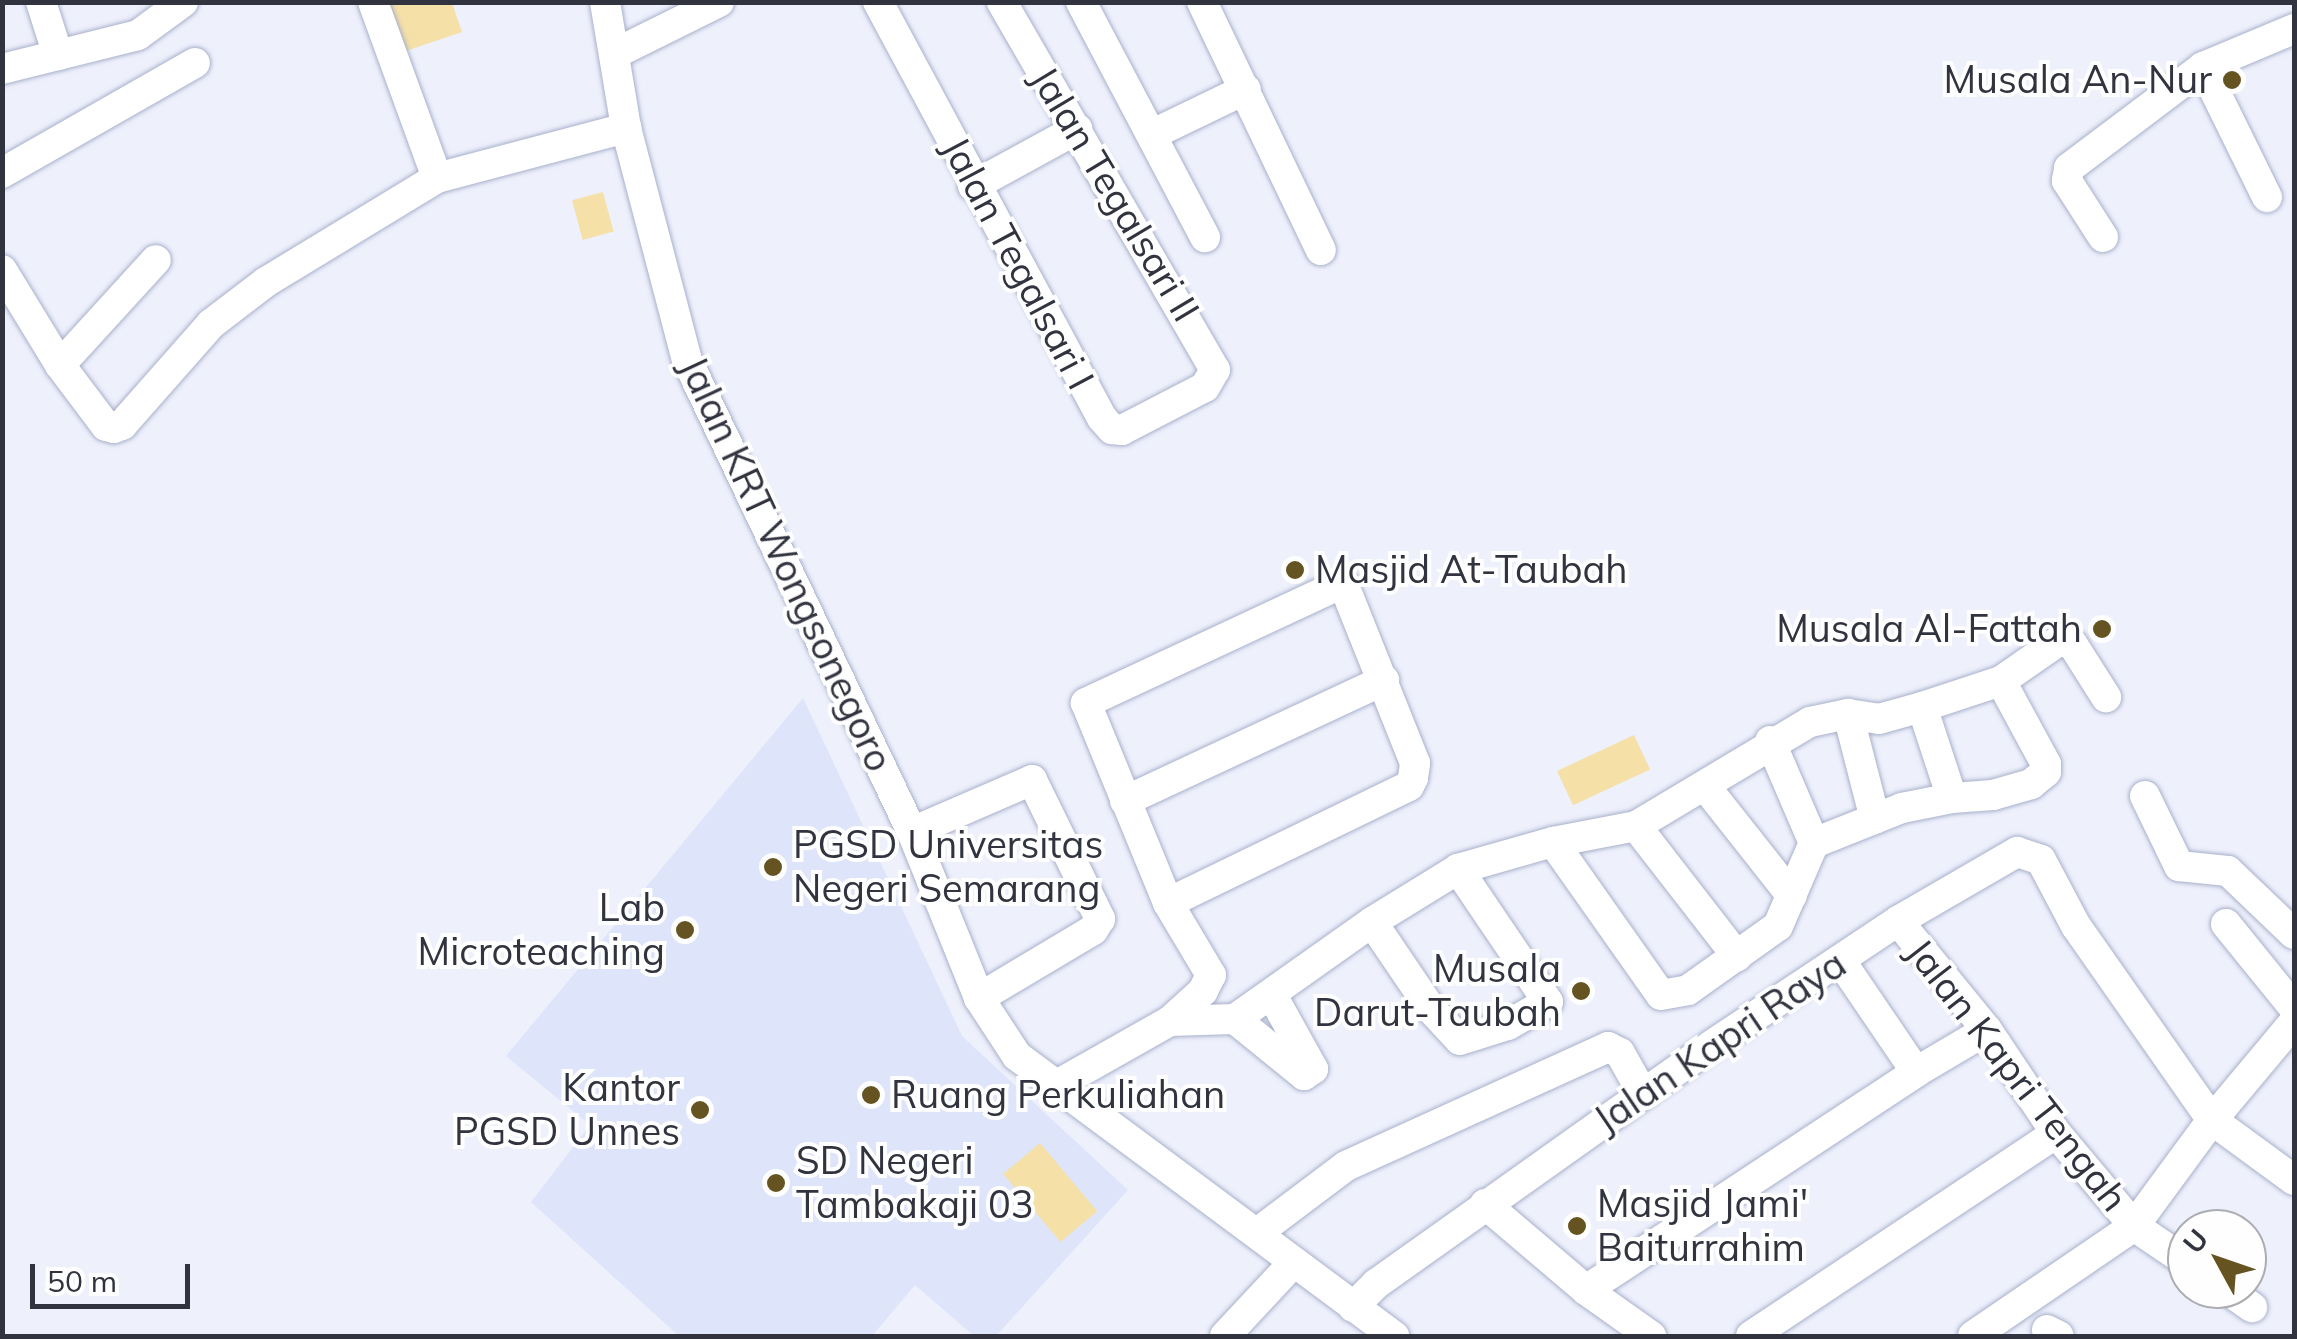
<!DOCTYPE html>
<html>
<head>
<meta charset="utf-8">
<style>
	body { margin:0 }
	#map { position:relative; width:2297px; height:1339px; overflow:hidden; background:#eef1fc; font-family:Mulish,sans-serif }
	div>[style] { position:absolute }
	.built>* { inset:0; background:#dee4f9 }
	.green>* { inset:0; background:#f5e0a7; transform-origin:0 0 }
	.roads { filter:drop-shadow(0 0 2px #a9b0cb) drop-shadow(0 0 2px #a9b0cb) }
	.minor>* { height:30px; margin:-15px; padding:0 15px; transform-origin:15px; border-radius:15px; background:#fff }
	.dots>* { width:28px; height:28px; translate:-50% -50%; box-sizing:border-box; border:5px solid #fefefe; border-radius:50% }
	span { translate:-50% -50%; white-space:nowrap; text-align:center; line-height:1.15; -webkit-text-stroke:8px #fefefe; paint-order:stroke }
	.poi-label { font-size:38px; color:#31343f }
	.right { translate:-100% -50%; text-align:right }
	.left { translate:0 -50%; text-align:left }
	.street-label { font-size:38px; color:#31343f }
	.frame { position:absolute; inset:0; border:5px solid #31343f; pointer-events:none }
	.north { position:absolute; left:2167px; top:1209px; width:100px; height:100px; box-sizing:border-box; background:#fefefe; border:2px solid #acadb2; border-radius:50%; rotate:310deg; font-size:28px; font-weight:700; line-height:40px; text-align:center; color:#31343f }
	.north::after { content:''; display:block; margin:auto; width:35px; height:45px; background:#655321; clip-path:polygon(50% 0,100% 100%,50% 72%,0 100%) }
	.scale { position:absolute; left:30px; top:1264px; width:160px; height:45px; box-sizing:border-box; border:5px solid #31343f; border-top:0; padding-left:12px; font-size:30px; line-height:35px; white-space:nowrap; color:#31343f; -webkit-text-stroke:8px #fefefe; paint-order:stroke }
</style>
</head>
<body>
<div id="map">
	<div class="built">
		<i style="clip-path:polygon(803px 698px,962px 1036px,1128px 1190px,996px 1336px,974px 1336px,915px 1285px,872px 1336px,679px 1336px,531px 1202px,590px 1125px,506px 1056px)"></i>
	</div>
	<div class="green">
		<i style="clip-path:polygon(400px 3px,452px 3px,462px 32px,397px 54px,382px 8px)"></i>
		<i style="left:603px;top:192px;width:41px;height:32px;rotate:75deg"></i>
		<i style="left:1634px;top:735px;width:38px;height:85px;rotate:65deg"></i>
		<i style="left:1040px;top:1143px;width:89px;height:48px;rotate:50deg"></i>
	</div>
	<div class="roads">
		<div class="minor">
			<i style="left:41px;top:2px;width:56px;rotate:72.2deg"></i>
			<i style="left:373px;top:2px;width:187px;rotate:70deg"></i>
			<i style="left:605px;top:2px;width:128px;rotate:80.5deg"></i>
			<i style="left:626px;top:128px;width:240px;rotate:75.3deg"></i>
			<i style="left:687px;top:360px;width:523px;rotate:64.51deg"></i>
			<i style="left:912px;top:832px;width:179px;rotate:68deg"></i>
			<i style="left:979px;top:998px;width:69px;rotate:56.8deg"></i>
			<i style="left:1017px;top:1056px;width:470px;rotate:36.6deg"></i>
			<i style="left:878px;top:2px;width:472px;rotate:61.7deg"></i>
			<i style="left:1102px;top:418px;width:15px;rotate:48deg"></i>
			<i style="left:1112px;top:429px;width:10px;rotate:6deg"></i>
			<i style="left:1122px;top:430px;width:93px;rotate:-27.4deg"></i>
			<i style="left:1205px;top:387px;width:20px;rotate:-60deg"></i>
			<i style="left:1215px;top:370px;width:425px;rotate:-120.1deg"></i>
			<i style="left:1081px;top:2px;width:266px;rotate:62.2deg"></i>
			<i style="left:1202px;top:2px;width:275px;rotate:64.4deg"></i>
			<i style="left:614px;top:54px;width:117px;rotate:-26.3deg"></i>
			<i style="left:2203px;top:67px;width:145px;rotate:63.8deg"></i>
			<i style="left:2px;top:69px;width:140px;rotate:-14deg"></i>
			<i style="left:138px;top:35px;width:56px;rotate:-36.3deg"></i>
			<i style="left:1153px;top:134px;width:103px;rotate:-25.8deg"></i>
			<i style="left:2px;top:173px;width:222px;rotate:-29.7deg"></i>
			<i style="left:973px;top:186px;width:119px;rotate:-28.7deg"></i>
			<i style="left:2103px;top:237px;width:67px;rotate:-122.7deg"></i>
			<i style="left:2067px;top:181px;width:13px;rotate:-81deg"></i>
			<i style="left:2069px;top:168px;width:168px;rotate:-37deg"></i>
			<i style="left:2203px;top:67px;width:99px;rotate:-22.7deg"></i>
			<i style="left:2px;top:270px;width:111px;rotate:58.6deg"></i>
			<i style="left:60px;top:365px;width:76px;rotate:53deg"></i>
			<i style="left:106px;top:426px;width:8px;rotate:14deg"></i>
			<i style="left:114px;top:428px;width:9px;rotate:-21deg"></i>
			<i style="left:122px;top:425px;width:135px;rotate:-48.6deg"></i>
			<i style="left:211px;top:324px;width:69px;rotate:-37.4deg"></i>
			<i style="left:266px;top:282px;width:200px;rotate:-31.3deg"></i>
			<i style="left:437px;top:178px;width:196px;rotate:-14.8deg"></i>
			<i style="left:60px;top:365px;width:142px;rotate:-47.6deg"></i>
			<i style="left:1848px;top:714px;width:108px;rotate:75.6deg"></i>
			<i style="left:1705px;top:786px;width:140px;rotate:51.7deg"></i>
			<i style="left:2145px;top:796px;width:78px;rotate:64.1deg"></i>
			<i style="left:2179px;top:866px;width:49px;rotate:5.8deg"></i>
			<i style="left:2228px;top:871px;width:91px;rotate:43.7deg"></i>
			<i style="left:1952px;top:798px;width:41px;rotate:-4.2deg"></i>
			<i style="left:1993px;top:795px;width:40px;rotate:-16deg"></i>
			<i style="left:2031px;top:784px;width:19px;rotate:-39deg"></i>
			<i style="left:2046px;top:772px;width:8px;rotate:-90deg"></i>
			<i style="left:2046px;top:764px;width:94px;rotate:-118.5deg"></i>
			<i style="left:1125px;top:801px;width:286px;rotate:-25deg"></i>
			<i style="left:1636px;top:826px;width:165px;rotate:52.2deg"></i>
			<i style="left:912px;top:832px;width:131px;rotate:-23.4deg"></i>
			<i style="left:1032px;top:780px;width:155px;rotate:63.9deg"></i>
			<i style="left:1100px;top:919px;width:13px;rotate:122deg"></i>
			<i style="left:1093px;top:930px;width:133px;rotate:149.2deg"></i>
			<i style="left:1553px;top:842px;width:187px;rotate:54.8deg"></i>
			<i style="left:1661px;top:995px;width:27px;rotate:-10deg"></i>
			<i style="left:1688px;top:990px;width:110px;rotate:-35.4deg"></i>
			<i style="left:1778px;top:926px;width:90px;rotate:-66.6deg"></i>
			<i style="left:1814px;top:843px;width:111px;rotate:-113.3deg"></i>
			<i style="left:1814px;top:843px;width:95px;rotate:-21.7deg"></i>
			<i style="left:1902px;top:808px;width:51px;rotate:-11.3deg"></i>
			<i style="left:1952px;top:798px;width:96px;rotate:-108.2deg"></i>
			<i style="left:1168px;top:903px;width:268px;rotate:-25.9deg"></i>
			<i style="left:1409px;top:786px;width:9px;rotate:-63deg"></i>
			<i style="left:1413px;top:778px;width:15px;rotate:-82deg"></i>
			<i style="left:1415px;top:763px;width:194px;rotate:-111.8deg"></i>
			<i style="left:1343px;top:583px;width:284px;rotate:155deg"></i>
			<i style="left:1086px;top:703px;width:216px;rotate:67.7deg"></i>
			<i style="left:1168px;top:903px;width:84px;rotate:59.2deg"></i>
			<i style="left:1211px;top:975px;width:18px;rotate:117deg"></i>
			<i style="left:1203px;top:991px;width:45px;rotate:137.7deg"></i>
			<i style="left:1898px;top:921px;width:141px;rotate:50.8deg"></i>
			<i style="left:1987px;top:1030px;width:124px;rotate:56.2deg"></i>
			<i style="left:2056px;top:1133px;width:121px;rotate:50deg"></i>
			<i style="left:2134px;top:1226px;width:64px;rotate:34.2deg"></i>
			<i style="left:1372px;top:922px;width:105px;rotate:55.9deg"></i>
			<i style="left:1431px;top:1009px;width:42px;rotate:46.9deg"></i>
			<i style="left:1460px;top:1040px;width:50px;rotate:-17.4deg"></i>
			<i style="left:1508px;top:1025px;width:46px;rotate:-29.9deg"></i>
			<i style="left:1548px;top:1002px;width:161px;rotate:-124.1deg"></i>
			<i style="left:2226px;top:924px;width:108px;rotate:51deg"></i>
			<i style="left:1840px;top:960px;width:135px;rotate:55.8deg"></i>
			<i style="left:1235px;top:1019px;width:89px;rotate:39.1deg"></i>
			<i style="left:1304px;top:1075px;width:11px;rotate:-34deg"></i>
			<i style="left:1313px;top:1069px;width:85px;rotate:-119deg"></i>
			<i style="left:1055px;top:1086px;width:132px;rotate:-29.5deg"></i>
			<i style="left:1170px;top:1021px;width:65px;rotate:-1.8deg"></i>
			<i style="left:1235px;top:1019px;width:168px;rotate:-35.3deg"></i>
			<i style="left:1372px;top:922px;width:101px;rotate:-31.6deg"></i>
			<i style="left:1458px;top:869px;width:99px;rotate:-15.9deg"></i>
			<i style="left:1553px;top:842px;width:85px;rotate:-10.9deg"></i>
			<i style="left:1636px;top:826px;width:203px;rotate:-30.9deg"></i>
			<i style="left:1810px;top:722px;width:39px;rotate:-12deg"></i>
			<i style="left:1848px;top:714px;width:31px;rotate:9deg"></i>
			<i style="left:1879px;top:719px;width:45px;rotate:-15.6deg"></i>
			<i style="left:1922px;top:707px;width:83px;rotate:-18.2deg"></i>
			<i style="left:2001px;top:681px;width:72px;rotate:-34.8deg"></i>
			<i style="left:2060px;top:640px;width:14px;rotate:21deg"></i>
			<i style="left:2073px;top:645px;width:62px;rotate:57.6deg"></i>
			<i style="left:1485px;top:1204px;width:133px;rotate:40.4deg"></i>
			<i style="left:1586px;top:1290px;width:80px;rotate:35.3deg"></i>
			<i style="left:1257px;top:1233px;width:111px;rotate:-37deg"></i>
			<i style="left:1346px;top:1166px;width:288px;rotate:-24.4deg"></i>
			<i style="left:1608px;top:1047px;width:13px;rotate:27deg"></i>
			<i style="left:1620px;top:1053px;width:47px;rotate:60.7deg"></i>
			<i style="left:2226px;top:1289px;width:32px;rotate:35deg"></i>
			<i style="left:1586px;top:1290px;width:396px;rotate:-33.4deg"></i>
			<i style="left:1916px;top:1072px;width:82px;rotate:-30.6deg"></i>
			<i style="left:1353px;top:1307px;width:33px;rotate:-45deg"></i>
			<i style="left:1376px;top:1284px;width:412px;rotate:-35.4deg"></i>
			<i style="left:1712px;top:1045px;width:224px;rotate:-33.7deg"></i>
			<i style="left:1898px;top:921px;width:138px;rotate:-30.1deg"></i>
			<i style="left:2017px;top:852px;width:25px;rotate:18deg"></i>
			<i style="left:2041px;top:860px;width:75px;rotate:62.1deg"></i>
			<i style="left:2076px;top:926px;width:237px;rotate:55deg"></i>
			<i style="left:2212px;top:1120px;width:102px;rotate:36.2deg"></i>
			<i style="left:2047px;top:1330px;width:13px;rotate:27deg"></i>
			<i style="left:1225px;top:1336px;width:100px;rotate:-47deg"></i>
			<i style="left:1751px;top:1336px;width:366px;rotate:-33.6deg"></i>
			<i style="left:1973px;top:1336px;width:195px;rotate:-34.3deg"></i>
			<i style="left:2134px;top:1226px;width:132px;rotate:-53.7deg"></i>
			<i style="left:2212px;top:1120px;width:128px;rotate:-50.1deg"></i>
		</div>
	</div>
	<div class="dots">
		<i style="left:2232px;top:80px;background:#655321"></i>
		<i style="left:1295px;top:570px;background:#655321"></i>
		<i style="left:2102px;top:629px;background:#655321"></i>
		<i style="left:773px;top:867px;background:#655321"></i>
		<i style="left:685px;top:930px;background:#655321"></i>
		<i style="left:1581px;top:991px;background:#655321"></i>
		<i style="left:871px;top:1095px;background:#655321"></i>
		<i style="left:700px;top:1110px;background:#655321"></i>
		<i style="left:776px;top:1183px;background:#655321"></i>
		<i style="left:1577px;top:1226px;background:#655321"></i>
	</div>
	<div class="poi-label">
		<span class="right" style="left:2212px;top:80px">Musala An-Nur</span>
		<span class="left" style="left:1315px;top:570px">Masjid At-Taubah</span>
		<span class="right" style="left:2082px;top:629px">Musala Al-Fattah</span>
		<span class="left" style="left:793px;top:867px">PGSD Universitas<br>Negeri Semarang</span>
		<span class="right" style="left:665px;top:930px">Lab<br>Microteaching</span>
		<span class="right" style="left:1561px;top:991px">Musala<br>Darut-Taubah</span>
		<span class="right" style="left:680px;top:1110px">Kantor<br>PGSD Unnes</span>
		<span class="left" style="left:891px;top:1095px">Ruang Perkuliahan</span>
		<span class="left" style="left:796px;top:1183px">SD Negeri<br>Tambakaji 03</span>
		<span class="left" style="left:1597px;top:1226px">Masjid Jami'<br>Baiturrahim</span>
	</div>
	<div class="street-label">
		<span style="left:1115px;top:194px;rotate:59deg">Jalan Tegalsari II</span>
		<span style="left:1018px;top:263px;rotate:62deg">Jalan Tegalsari I</span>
		<span style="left:786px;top:564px;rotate:65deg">Jalan KRT Wongsonegoro</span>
		<span style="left:1720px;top:1042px;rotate:-34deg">Jalan Kapri Raya</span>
		<span style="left:2017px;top:1075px;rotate:52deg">Jalan Kapri Tengah</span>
	</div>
	<div class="frame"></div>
	<div class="north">U</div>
	<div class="scale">50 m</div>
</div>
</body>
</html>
